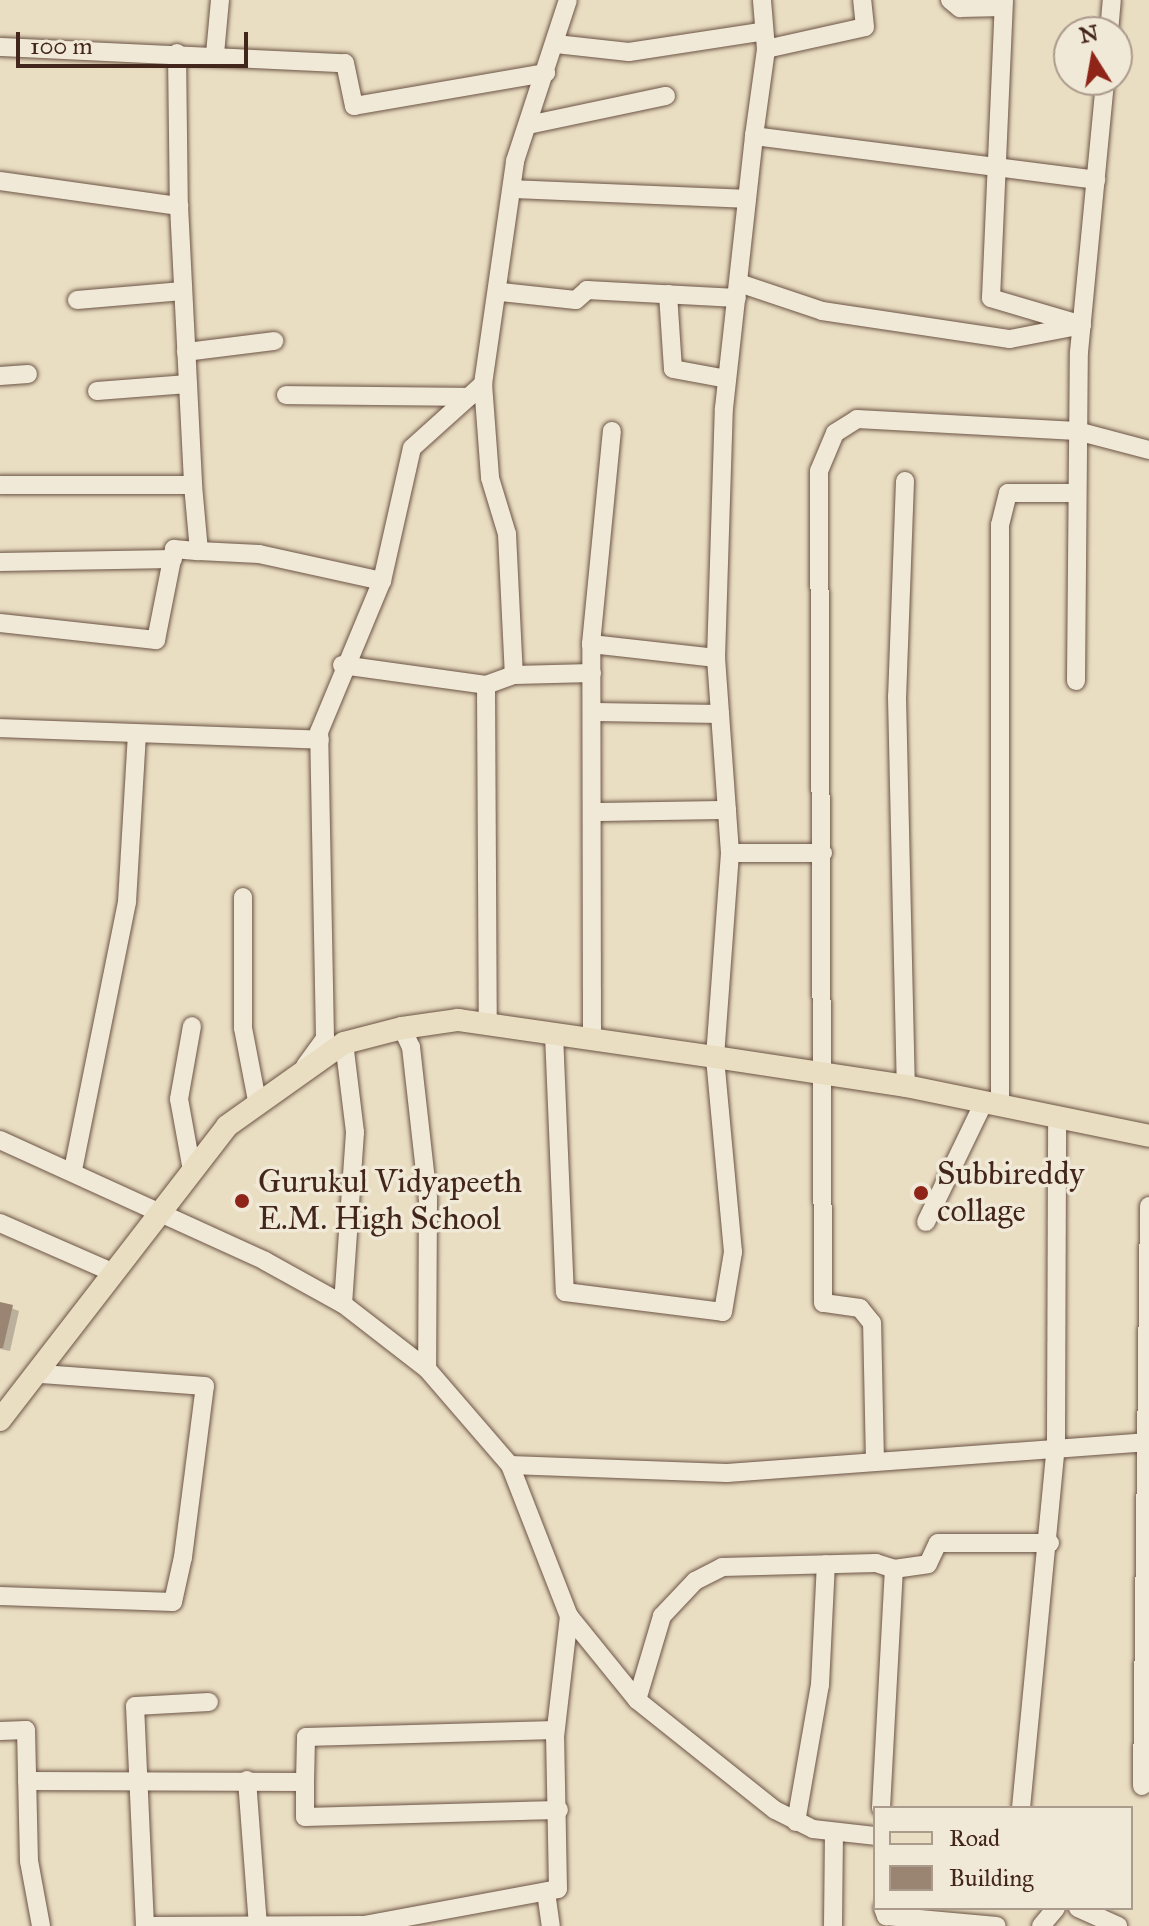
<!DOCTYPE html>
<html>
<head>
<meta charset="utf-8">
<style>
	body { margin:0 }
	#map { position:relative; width:1149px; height:1926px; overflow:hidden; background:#e9ddc2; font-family:"IM FELL Great Primer",serif }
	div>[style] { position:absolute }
	.shadow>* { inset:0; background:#0003 }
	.building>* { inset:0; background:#998572 }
	.roads { filter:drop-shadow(0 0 2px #6c5445) drop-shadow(0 0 2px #6c5445) }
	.minor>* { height:18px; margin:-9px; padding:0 9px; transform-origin:9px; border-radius:9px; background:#f1e9d7 }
	.major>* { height:22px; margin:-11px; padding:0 11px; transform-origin:11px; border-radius:11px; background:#e9ddc2 }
	.dots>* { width:22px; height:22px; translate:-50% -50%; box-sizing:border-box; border:4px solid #f1e9d7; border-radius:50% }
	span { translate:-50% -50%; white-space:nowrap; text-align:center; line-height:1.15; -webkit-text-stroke:7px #f1e9d7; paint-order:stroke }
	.poi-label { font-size:32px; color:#43261b }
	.left { translate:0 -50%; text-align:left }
	.legend { position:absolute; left:873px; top:1806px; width:260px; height:104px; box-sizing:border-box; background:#f1e9d7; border:2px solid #ab9b8c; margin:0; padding:10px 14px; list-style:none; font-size:24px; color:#43261b }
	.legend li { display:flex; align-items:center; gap:16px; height:40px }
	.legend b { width:40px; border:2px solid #ab9b8c }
	.north { position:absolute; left:1053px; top:16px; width:80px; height:80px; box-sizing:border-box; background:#f1e9d7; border:2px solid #ab9b8c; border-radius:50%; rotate:349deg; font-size:22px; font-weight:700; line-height:32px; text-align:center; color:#43261b }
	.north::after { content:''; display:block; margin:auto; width:28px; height:36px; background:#8f2418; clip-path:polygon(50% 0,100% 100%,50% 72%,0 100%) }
	.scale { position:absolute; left:16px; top:32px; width:232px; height:36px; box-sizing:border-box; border:4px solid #43261b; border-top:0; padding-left:10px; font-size:24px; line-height:28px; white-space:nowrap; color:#43261b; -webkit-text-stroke:6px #f1e9d7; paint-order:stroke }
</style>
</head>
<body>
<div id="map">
	<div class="shadow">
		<i style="clip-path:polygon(0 1304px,19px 1311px,10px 1351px,0 1349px)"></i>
	</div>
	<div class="building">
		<i style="clip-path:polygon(0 1302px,13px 1305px,3px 1348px,0 1348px)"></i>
	</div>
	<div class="roads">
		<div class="minor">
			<i style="left:950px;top:0;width:13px;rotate:39deg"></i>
			<i style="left:960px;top:8px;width:43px;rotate:-1.3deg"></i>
			<i style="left:1109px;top:32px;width:32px;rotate:-85deg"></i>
			<i style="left:556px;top:44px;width:73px;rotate:6.3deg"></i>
			<i style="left:629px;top:52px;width:133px;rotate:-8.7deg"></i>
			<i style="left:0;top:47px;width:345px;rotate:2.7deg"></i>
			<i style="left:345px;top:63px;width:44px;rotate:78.2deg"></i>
			<i style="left:354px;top:106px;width:195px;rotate:-9.8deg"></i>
			<i style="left:766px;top:49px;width:101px;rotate:-12.5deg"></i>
			<i style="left:865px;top:27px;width:27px;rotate:-96deg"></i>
			<i style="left:177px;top:53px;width:153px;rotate:89.3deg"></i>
			<i style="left:215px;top:54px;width:54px;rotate:-84.7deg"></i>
			<i style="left:528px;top:125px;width:141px;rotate:-11.9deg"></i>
			<i style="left:754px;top:136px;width:88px;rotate:-82.1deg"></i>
			<i style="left:766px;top:49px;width:49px;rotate:-94.7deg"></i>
			<i style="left:0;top:181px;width:181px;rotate:8deg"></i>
			<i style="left:179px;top:206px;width:279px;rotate:87.1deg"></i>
			<i style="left:193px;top:485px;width:193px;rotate:180deg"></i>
			<i style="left:512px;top:189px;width:235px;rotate:2.4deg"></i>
			<i style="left:739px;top:283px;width:88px;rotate:18.6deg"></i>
			<i style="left:822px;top:311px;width:190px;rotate:8.5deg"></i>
			<i style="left:1010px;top:339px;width:73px;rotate:-11deg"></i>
			<i style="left:1082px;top:325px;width:95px;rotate:-163.5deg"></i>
			<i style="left:991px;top:298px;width:298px;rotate:-87.5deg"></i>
			<i style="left:501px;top:292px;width:75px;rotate:6.1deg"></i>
			<i style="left:576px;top:300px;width:15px;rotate:-42deg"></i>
			<i style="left:587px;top:290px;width:150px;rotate:3.1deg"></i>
			<i style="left:668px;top:294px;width:75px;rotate:86.2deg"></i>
			<i style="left:673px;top:369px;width:55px;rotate:10.5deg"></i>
			<i style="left:77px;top:300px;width:106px;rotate:-4.9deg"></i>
			<i style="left:186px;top:352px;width:89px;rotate:-7.1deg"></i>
			<i style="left:0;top:376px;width:28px;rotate:-4deg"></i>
			<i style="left:483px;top:384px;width:94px;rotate:85.7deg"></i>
			<i style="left:490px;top:478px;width:59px;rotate:73.1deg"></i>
			<i style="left:507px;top:534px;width:141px;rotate:87.2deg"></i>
			<i style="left:97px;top:391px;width:91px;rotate:-4.4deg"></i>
			<i style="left:286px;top:395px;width:183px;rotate:0.6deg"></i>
			<i style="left:905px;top:481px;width:216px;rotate:92.1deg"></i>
			<i style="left:897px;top:697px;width:389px;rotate:88.7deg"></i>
			<i style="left:199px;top:551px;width:60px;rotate:2.9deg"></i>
			<i style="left:259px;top:554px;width:126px;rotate:12.4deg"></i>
			<i style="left:0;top:562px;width:173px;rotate:-1deg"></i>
			<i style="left:0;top:623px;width:157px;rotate:6.2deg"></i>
			<i style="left:156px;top:640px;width:93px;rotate:-78.8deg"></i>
			<i style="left:174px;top:549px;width:25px;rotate:5deg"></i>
			<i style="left:199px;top:551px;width:66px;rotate:-95.2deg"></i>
			<i style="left:591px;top:644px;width:126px;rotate:6.4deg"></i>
			<i style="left:342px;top:665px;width:145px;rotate:7.9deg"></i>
			<i style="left:486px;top:685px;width:30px;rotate:-20deg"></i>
			<i style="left:514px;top:675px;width:78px;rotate:-1.5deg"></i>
			<i style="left:1076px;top:681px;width:329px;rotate:-89.5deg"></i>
			<i style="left:1079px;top:352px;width:273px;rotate:-84.5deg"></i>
			<i style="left:486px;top:685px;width:340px;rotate:89.7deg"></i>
			<i style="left:595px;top:712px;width:125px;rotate:0.9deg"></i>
			<i style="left:0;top:728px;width:320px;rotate:2.1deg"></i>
			<i style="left:594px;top:812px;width:133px;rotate:-0.9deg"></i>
			<i style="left:730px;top:853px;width:93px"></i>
			<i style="left:243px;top:897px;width:131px;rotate:90deg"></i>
			<i style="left:243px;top:1028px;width:74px;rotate:79.1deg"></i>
			<i style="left:402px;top:1028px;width:21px;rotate:65deg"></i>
			<i style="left:411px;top:1047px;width:152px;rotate:83.6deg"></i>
			<i style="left:428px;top:1198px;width:171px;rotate:90.3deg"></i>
			<i style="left:554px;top:1034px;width:258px;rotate:87.6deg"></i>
			<i style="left:565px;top:1292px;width:159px;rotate:7.2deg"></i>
			<i style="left:723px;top:1312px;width:61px;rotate:-80.5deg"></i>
			<i style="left:733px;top:1252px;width:196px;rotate:-95.3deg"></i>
			<i style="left:715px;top:1057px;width:205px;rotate:-85.8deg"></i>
			<i style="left:730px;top:853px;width:196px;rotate:-94.1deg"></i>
			<i style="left:716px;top:658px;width:250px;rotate:-88.2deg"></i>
			<i style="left:724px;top:408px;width:274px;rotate:-83.7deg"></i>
			<i style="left:754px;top:136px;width:345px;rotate:7.3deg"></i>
			<i style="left:592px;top:1040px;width:396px;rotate:-90.1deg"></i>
			<i style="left:591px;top:644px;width:214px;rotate:-84.4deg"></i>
			<i style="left:305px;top:1066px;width:34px;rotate:-54deg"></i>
			<i style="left:325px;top:1038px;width:306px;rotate:-91.1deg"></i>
			<i style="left:319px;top:732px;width:164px;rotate:-67.4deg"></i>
			<i style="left:382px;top:581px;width:136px;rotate:-77.3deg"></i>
			<i style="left:412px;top:448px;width:96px;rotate:-42deg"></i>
			<i style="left:483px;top:384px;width:225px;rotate:-81.8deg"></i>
			<i style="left:515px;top:161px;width:169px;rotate:-71.8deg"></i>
			<i style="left:1000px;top:1105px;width:580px;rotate:-90deg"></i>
			<i style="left:1000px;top:525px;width:33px;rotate:-76deg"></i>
			<i style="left:1008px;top:493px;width:67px"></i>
			<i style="left:0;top:1140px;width:291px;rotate:24.5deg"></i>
			<i style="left:265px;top:1261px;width:89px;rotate:28.9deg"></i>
			<i style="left:343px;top:1304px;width:106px;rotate:37.7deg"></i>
			<i style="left:427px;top:1369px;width:127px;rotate:49.2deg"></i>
			<i style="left:510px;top:1465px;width:162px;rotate:68.7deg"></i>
			<i style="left:569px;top:1616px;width:108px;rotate:51deg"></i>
			<i style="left:637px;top:1700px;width:176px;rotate:38.6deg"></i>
			<i style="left:775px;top:1810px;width:42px;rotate:26.6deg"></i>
			<i style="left:813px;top:1829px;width:62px;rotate:6.4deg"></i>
			<i style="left:191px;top:1165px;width:67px;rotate:-100.3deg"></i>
			<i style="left:179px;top:1099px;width:74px;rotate:-79.9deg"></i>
			<i style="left:73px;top:1170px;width:273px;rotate:-78.6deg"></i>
			<i style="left:127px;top:902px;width:167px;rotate:-86.6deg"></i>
			<i style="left:926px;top:1222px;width:133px;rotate:-64.2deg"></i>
			<i style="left:0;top:1223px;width:124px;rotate:23.7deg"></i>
			<i style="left:343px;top:1304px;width:172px;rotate:-86deg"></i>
			<i style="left:355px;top:1132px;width:90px;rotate:-97deg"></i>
			<i style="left:875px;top:1462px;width:139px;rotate:-91.2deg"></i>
			<i style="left:872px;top:1323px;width:19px;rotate:-129deg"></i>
			<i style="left:860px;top:1308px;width:37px;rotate:-172deg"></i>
			<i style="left:823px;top:1303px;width:832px;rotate:-90.28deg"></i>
			<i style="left:819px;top:471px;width:41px;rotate:-67.2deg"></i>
			<i style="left:835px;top:433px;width:26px;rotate:-32deg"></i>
			<i style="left:857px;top:419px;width:220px;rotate:3.1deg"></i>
			<i style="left:1077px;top:431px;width:74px;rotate:14.8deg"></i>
			<i style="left:510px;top:1465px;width:217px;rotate:2.1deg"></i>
			<i style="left:727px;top:1473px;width:423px;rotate:-4.2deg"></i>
			<i style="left:0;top:1596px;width:173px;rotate:2deg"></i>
			<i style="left:173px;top:1602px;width:46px;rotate:-77.5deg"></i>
			<i style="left:183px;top:1557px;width:172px;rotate:-82.7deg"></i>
			<i style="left:205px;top:1386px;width:164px;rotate:-175.8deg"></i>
			<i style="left:637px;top:1700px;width:88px;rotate:-73.4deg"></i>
			<i style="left:662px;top:1616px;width:48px;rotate:-46.7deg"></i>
			<i style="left:695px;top:1581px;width:30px;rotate:-27deg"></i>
			<i style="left:722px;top:1567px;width:154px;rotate:-1.5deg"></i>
			<i style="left:876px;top:1563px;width:19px;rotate:18deg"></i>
			<i style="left:894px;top:1569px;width:34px;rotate:-8deg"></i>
			<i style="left:928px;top:1564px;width:23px;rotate:-65deg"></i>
			<i style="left:938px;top:1543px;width:112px"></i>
			<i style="left:0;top:1731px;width:26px;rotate:-2deg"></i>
			<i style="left:26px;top:1730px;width:131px;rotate:88.7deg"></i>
			<i style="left:29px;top:1861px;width:66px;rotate:79.5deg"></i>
			<i style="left:247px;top:1780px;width:146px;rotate:85.7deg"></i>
			<i style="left:27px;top:1781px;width:278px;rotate:0.2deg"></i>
			<i style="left:305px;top:1782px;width:35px;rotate:90deg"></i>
			<i style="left:305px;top:1817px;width:254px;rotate:-1.6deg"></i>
			<i style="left:305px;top:1782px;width:45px;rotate:-88.7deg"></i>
			<i style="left:306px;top:1737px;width:249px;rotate:-1.6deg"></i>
			<i style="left:1142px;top:1786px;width:580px;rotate:-89.31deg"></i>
			<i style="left:881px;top:1808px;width:239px;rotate:-86.9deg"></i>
			<i style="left:1021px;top:1808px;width:366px;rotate:-84.5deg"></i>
			<i style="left:1056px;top:1444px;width:327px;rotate:-89.8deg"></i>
			<i style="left:796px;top:1822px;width:139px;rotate:-80.1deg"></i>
			<i style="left:820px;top:1685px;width:121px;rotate:-87.2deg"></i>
			<i style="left:546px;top:1892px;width:34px;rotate:82deg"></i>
			<i style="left:883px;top:1908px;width:9px;rotate:69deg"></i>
			<i style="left:886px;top:1916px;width:111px;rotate:5.1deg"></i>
			<i style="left:1078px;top:1908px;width:44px;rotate:24.2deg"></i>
			<i style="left:145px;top:1926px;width:220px;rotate:-92.6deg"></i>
			<i style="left:135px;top:1706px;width:74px;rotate:-3.1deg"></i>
			<i style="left:152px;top:1926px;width:212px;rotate:-0.3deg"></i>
			<i style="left:364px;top:1925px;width:197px;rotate:-10.5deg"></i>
			<i style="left:558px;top:1889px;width:152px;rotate:-91.1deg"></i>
			<i style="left:555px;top:1737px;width:122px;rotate:-83.4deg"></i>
			<i style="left:833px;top:1926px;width:93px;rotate:-89.4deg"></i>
			<i style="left:1041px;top:1926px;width:23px;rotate:-50deg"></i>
		</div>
		<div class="major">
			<i style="left:0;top:1420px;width:371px;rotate:-52.3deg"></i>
			<i style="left:227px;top:1126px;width:143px;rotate:-35.4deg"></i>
			<i style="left:344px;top:1043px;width:60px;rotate:-14.5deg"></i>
			<i style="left:402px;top:1028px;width:57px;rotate:-8.1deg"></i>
			<i style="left:458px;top:1020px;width:260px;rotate:8.2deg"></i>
			<i style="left:715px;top:1057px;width:193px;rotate:8.6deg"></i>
			<i style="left:906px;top:1086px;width:248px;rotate:11.6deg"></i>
		</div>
	</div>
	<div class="dots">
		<i style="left:921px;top:1193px;background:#8f2418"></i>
		<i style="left:242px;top:1201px;background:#8f2418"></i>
	</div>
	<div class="poi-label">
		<span class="left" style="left:937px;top:1193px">Subbireddy<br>collage</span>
		<span class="left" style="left:258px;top:1201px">Gurukul Vidyapeeth<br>E.M. High School</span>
	</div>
	<ul class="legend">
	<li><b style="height:10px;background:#e9ddc2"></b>Road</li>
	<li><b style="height:22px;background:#998572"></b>Building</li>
	</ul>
	<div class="north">N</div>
	<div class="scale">100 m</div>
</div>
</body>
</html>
